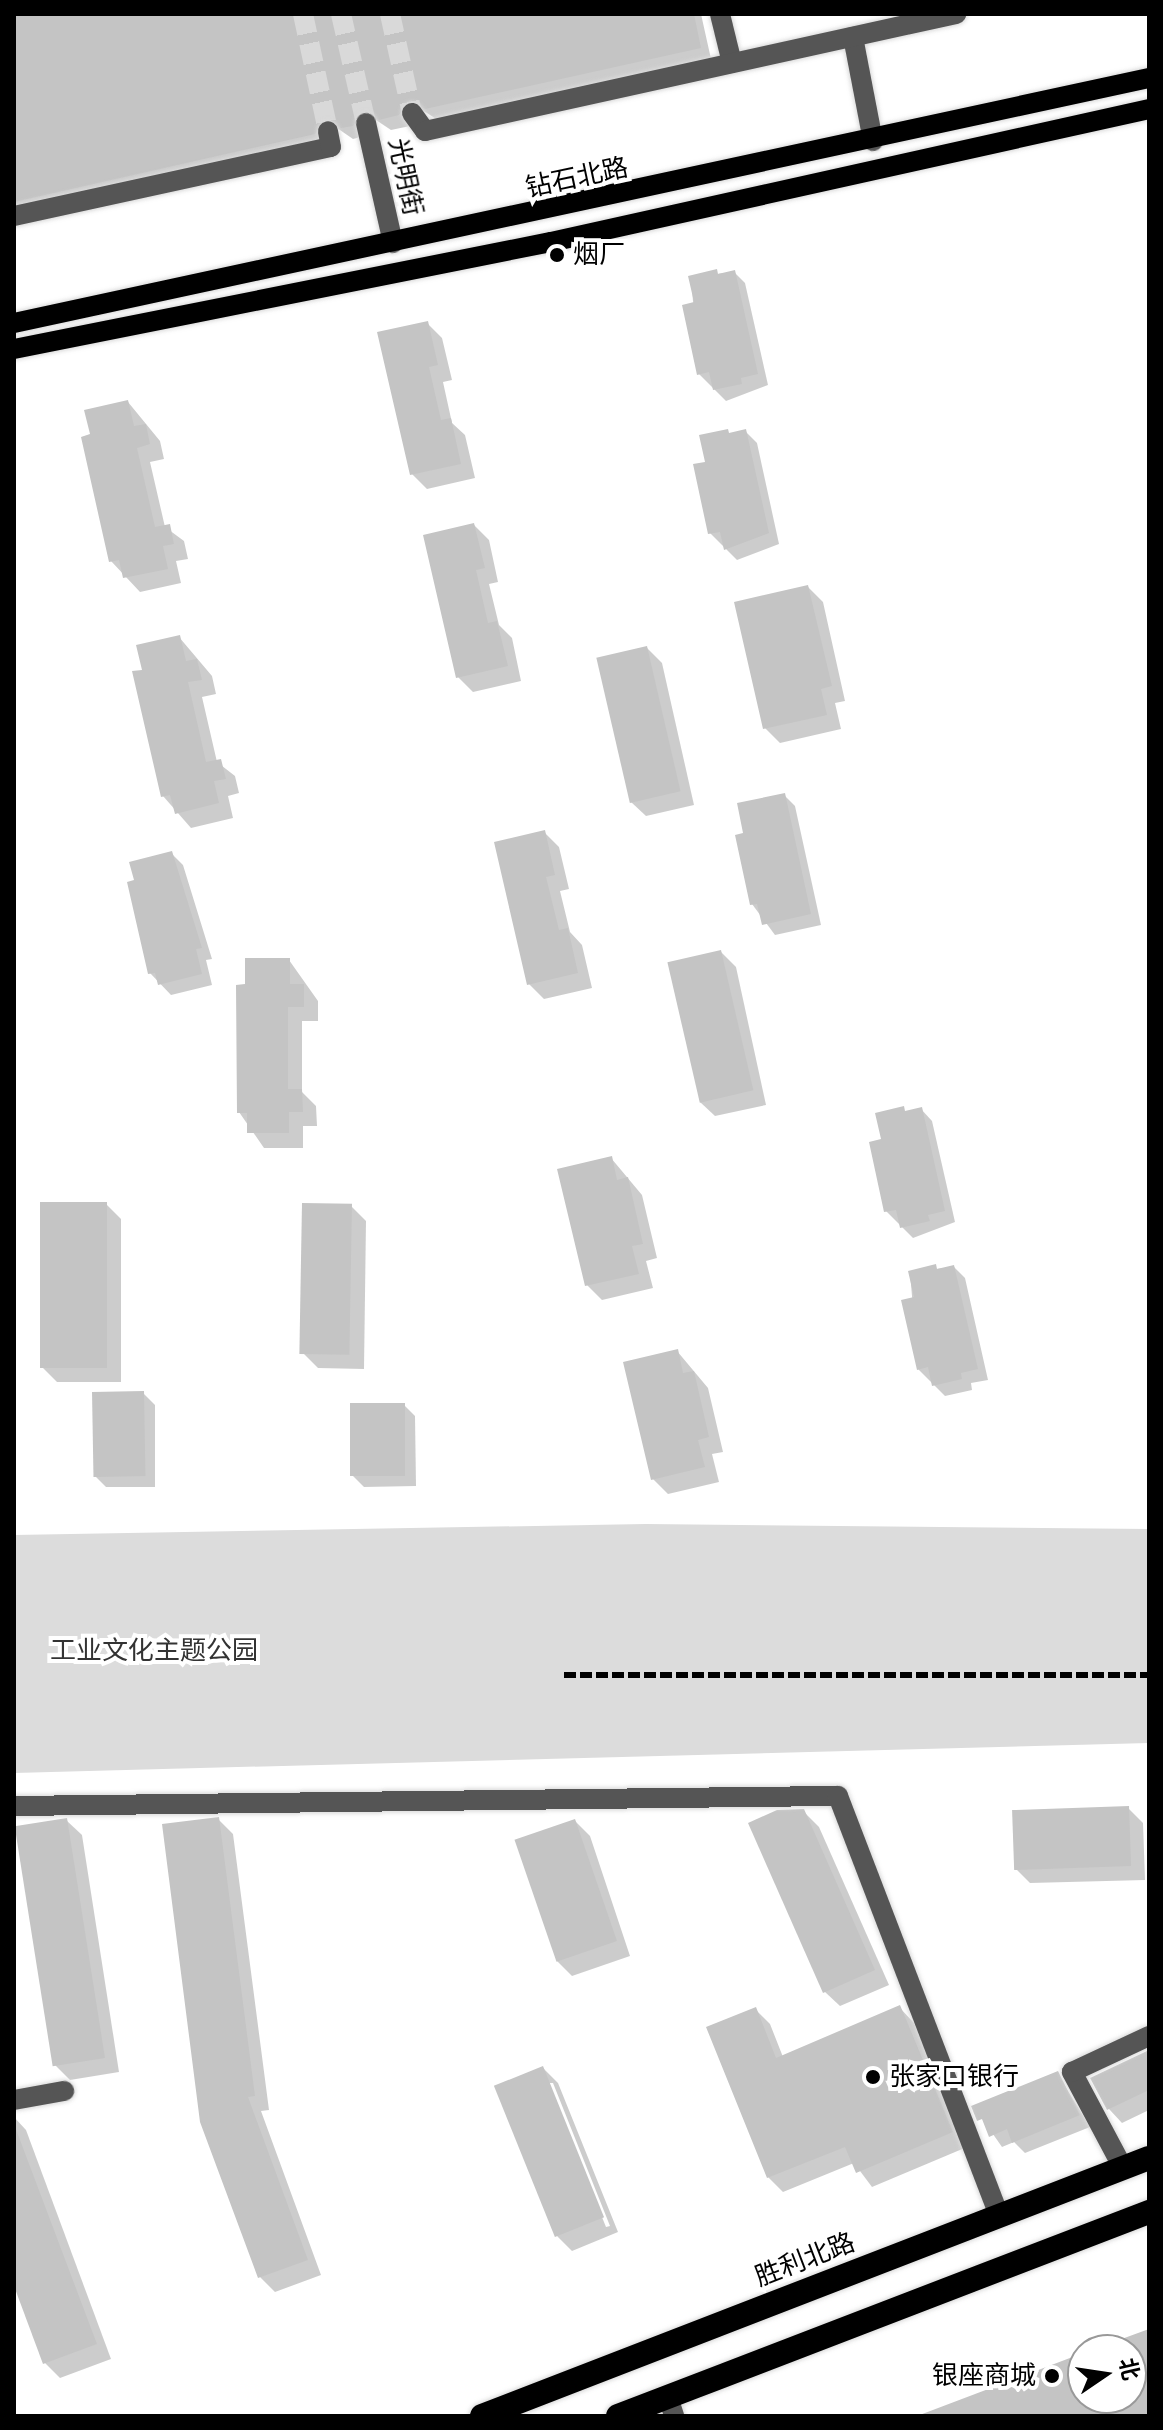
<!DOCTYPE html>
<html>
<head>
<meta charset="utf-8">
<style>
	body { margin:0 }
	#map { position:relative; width:1163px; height:2430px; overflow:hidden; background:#fff; font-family:Arial,"Noto Sans SC",sans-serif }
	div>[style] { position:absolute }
	.green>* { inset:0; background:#dcdcdc }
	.shadow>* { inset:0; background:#0003 }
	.building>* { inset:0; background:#c4c4c4; transform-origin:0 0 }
	.minor-tunnel>* { height:20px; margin-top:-10px; transform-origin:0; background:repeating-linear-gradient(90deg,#d9d9d9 0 20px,transparent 0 30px) }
	.roads { filter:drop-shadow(0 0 2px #dbdbdb) drop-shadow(0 0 2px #dbdbdb) }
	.minor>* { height:20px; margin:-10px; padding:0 10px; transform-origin:10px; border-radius:10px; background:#555 }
	.major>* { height:20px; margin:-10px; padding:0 10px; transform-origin:10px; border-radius:10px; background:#000 }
	.highway>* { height:24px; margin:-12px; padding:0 12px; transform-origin:12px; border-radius:12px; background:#000 }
	.rail>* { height:6px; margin-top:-3px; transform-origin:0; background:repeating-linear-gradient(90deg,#000 0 12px,transparent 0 16px) }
	.dots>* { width:22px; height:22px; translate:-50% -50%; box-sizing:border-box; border:4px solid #fff; border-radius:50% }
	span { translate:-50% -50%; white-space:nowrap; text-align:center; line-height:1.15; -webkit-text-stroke:8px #fff; paint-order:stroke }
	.street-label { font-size:26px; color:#000 }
	.poi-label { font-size:26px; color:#000 }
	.left { translate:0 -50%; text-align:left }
	.right { translate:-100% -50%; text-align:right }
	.park-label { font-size:26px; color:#333 }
	.frame { position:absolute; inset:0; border:16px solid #000; pointer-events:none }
	.north { position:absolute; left:1067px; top:2334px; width:80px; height:80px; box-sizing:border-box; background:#fff; border:2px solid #999; border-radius:50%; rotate:77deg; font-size:22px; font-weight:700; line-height:32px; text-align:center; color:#000 }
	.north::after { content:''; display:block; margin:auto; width:28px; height:36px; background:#000; clip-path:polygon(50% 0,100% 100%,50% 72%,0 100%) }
</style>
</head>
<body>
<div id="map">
	<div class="green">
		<i style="clip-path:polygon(646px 1524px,1149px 1529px,1149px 1743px,14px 1773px,14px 1535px)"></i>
	</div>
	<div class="shadow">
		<i style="clip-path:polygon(14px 14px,701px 14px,711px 59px,438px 120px,422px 110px,410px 126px,391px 130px,376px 120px,364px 136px,353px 139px,337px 128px,326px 145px,14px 215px)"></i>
		<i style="clip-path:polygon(734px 272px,745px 283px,768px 385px,726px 401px,699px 374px,691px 277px)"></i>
		<i style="clip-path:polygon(427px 323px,442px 338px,452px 380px,443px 382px,452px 423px,465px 435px,475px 478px,427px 489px,412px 474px)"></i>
		<i style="clip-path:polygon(128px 402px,160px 441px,164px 459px,150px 462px,165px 527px,184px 541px,188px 559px,176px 561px,181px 583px,140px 592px,111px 561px,92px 436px)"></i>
		<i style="clip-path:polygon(745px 431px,757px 443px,779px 544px,737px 560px,710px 533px,708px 463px)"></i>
		<i style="clip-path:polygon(474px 525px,489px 540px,498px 582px,489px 584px,499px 625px,512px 638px,521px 681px,473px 692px,458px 677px)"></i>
		<i style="clip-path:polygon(808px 587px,823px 602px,845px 701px,835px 703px,841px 729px,780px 743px,765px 728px)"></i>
		<i style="clip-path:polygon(179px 637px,212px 676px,216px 694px,202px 697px,217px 762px,235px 776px,239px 793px,228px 796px,233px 818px,191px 828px,163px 796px,144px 671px)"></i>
		<i style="clip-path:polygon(647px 648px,662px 663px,694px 805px,646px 816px,631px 802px)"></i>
		<i style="clip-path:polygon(784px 795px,795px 806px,821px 925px,775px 935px,752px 904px,746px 834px)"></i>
		<i style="clip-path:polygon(544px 832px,559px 847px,569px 889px,560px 891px,570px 932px,582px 945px,592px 988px,544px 999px,529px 984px)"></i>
		<i style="clip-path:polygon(172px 854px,183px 865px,212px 959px,206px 960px,212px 985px,171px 995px,150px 973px,136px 881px)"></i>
		<i style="clip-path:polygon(721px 952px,736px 967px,766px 1105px,715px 1116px,700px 1102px)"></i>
		<i style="clip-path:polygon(289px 960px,318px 1001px,318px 1021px,302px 1021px,302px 1092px,316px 1106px,317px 1126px,303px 1126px,303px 1148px,264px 1148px,239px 1112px,247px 986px)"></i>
		<i style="clip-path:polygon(921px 1109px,932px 1121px,955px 1222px,913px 1238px,886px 1211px,883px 1141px)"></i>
		<i style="clip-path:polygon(611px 1158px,642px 1195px,657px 1258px,646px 1261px,653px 1288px,602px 1300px,587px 1285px)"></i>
		<i style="clip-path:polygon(106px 1204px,121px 1219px,121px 1382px,57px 1382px,42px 1367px)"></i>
		<i style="clip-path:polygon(351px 1206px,366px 1221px,364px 1369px,318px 1368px,303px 1353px)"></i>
		<i style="clip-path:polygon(954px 1267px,965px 1278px,988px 1380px,971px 1383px,972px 1390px,945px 1396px,918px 1369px,910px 1272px)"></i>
		<i style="clip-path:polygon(677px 1351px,708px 1388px,723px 1452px,712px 1454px,719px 1482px,668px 1494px,653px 1479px)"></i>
		<i style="clip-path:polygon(143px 1393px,155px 1405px,155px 1487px,106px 1487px,95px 1476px)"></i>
		<i style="clip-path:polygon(404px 1405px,415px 1416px,416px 1486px,364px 1487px,353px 1476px)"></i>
		<i style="clip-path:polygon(1128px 1808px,1143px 1823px,1145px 1880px,1030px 1883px,1015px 1868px)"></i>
		<i style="clip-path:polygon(803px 1811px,819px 1827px,889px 1985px,840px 2006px,825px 1992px)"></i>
		<i style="clip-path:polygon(218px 1819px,233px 1834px,269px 2110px,261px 2111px,321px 2275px,275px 2292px,260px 2277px)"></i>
		<i style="clip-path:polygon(66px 1820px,82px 1835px,119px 2072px,70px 2080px,55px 2065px)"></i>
		<i style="clip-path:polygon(575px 1821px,590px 1836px,630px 1956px,572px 1976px,557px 1961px)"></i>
		<i style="clip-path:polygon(900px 2008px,914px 2023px,967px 2147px,872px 2187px,854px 2163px,783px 2192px,768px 2177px,755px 2009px,770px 2024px,783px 2057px)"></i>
		<i style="clip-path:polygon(1149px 2052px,1149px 2110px,1122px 2123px,1109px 2109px)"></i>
		<i style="clip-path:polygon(evenodd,543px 2068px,558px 2083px,618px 2232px,572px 2251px,557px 2236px,543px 2068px,548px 2083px,553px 2083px,610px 2226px,606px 2227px,548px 2083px)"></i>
		<i style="clip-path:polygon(1057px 2073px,1090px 2127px,1025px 2153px,1014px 2142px,1002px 2147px,974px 2107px)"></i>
		<i style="clip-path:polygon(14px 2117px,26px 2130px,111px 2359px,60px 2378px,45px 2363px,14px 2280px)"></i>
	</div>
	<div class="building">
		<i style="clip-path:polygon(14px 14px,694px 14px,701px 48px,425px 109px,410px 100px,399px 115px,379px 120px,364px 110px,353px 126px,341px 128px,325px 118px,315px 134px,14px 202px)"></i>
		<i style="clip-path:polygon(717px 269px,718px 274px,735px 270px,758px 374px,741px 378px,742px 384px,713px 390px,709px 372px,697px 375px,682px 305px,694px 302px,688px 276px)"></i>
		<i style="clip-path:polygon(428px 321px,438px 365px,429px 367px,441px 420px,451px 418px,461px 464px,410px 475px,377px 332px)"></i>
		<i style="clip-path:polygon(128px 400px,134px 426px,146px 424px,150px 444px,137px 448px,155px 527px,170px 524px,174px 544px,163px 546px,168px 569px,123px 578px,119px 560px,109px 562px,81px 437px,90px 434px,84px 410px)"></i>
		<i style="clip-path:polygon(728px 429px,729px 433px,746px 429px,769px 533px,724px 550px,720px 532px,708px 534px,693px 464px,705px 462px,699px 435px)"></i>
		<i style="clip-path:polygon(474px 523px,485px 568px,476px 570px,488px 623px,497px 621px,508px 666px,456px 678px,423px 535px)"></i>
		<i style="clip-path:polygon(808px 585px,832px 686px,821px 689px,827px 715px,763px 729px,734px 602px)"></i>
		<i style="clip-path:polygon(180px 635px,186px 661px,197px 659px,202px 680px,188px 682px,206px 762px,221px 759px,226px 779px,214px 781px,219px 803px,175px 814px,170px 795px,161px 797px,132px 671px,142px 670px,136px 645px)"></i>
		<i style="left:647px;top:646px;width:149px;height:52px;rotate:77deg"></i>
		<i style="clip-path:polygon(785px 793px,811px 914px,762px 925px,757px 904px,750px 905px,735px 835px,743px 833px,737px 803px)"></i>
		<i style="clip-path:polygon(545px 830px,555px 875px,546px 877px,559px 930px,568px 928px,578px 973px,527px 985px,494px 842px)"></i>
		<i style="clip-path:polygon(172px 851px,202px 948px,196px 949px,202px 974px,158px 985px,155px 973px,148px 974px,127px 882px,134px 880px,129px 862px)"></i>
		<i style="left:721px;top:950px;width:144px;height:55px;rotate:77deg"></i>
		<i style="clip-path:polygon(245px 958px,290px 958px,290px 984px,304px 984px,304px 1007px,288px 1007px,288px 1089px,302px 1089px,303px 1112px,289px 1112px,289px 1133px,247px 1133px,247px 1113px,237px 1113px,236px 985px,245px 984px)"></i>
		<i style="clip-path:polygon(904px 1106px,905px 1111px,922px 1107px,945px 1211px,928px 1215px,930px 1221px,900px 1228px,896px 1210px,884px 1212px,869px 1142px,881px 1139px,875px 1113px)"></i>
		<i style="clip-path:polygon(612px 1156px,617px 1180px,628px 1177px,643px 1244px,632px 1246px,639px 1274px,585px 1286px,557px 1169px)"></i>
		<i style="left:40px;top:1202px;width:67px;height:166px"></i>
		<i style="left:302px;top:1203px;width:50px;height:151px;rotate:1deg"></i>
		<i style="clip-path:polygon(936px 1264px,937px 1269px,954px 1265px,978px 1369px,961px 1373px,962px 1379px,932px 1386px,928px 1367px,917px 1370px,901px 1300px,914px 1297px,908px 1271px)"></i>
		<i style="clip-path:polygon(678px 1349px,683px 1373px,694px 1371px,709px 1437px,698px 1440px,705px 1467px,651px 1480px,623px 1362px)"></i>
		<i style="left:144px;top:1391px;width:85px;height:52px;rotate:89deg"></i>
		<i style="left:350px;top:1403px;width:55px;height:73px"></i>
		<i style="left:1129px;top:1806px;width:60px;height:117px;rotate:88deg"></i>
		<i style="clip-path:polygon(804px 1809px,875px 1970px,823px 1993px,748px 1823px,777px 1810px)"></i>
		<i style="clip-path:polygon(219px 1817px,255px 2096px,248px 2097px,308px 2260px,258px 2278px,200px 2122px,162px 1824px)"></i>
		<i style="left:67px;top:1818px;width:243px;height:53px;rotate:81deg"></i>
		<i style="left:575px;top:1819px;width:129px;height:64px;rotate:71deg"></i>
		<i style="clip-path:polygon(900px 2005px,953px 2132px,856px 2173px,845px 2147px,767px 2178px,706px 2027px,756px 2007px,776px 2058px)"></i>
		<i style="clip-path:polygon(1149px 2050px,1149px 2090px,1107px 2110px,1090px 2078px)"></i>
		<i style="left:543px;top:2066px;width:163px;height:53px;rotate:68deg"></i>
		<i style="clip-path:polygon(1058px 2071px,1080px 2115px,1012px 2143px,1007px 2129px,989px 2137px,982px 2119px,977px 2121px,971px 2106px)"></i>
		<i style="clip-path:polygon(14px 2124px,97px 2344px,43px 2364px,14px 2286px)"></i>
		<i style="clip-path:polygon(1149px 2329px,1149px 2416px,917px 2416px,1083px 2353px,1083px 2398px,1131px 2398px,1131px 2350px,1097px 2348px)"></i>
	</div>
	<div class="minor-tunnel">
		<i style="left:303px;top:14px;width:120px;rotate:77.9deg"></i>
		<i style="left:341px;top:14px;width:112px;rotate:77.1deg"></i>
		<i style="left:390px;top:14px;width:101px;rotate:77.5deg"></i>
	</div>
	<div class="roads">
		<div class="minor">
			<i style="left:720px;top:14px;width:50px;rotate:76.2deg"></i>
			<i style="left:853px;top:37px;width:106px;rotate:79.1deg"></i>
			<i style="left:412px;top:113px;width:22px;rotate:54deg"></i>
			<i style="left:425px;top:131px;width:544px;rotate:-12.43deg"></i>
			<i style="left:366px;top:123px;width:123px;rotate:77.3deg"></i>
			<i style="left:14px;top:216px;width:324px;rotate:-12.3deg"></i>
			<i style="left:331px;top:147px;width:16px;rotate:-101deg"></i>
			<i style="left:14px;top:1806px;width:824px;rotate:-0.7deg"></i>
			<i style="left:838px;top:1796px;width:449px;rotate:69deg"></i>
			<i style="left:14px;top:2100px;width:51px;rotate:-10.2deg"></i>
			<i style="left:1123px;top:2168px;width:109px;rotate:-118deg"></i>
			<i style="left:1072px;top:2072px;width:85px;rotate:-25.1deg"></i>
			<i style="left:668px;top:2397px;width:20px;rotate:72deg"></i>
		</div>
		<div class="major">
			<i style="left:14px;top:323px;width:1161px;rotate:-12.18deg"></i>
			<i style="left:14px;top:349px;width:548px;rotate:-11.27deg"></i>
			<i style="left:551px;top:242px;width:613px;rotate:-12.54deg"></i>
		</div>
		<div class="highway">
			<i style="left:482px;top:2416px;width:715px;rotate:-21.15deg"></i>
			<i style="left:618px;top:2416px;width:569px;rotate:-21.02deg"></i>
		</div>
	</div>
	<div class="rail">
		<i style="left:564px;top:1675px;width:585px"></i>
	</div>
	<div class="dots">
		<i style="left:557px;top:255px;background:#000"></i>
		<i style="left:873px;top:2077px;background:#000"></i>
		<i style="left:1052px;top:2376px;background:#000"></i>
	</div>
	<div class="street-label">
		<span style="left:405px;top:177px;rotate:78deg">光明街</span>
		<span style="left:577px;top:178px;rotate:-12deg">钻石北路</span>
		<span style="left:805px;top:2260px;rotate:-21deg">胜利北路</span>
	</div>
	<div class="poi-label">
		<span class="left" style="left:573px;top:255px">烟厂</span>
		<span class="left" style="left:889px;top:2077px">张家口银行</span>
		<span class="right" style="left:1036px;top:2376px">银座商城</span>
	</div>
	<div class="park-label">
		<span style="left:154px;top:1651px">工业文化主题公园</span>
	</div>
	<div class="frame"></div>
	<div class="north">北</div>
</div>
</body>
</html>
